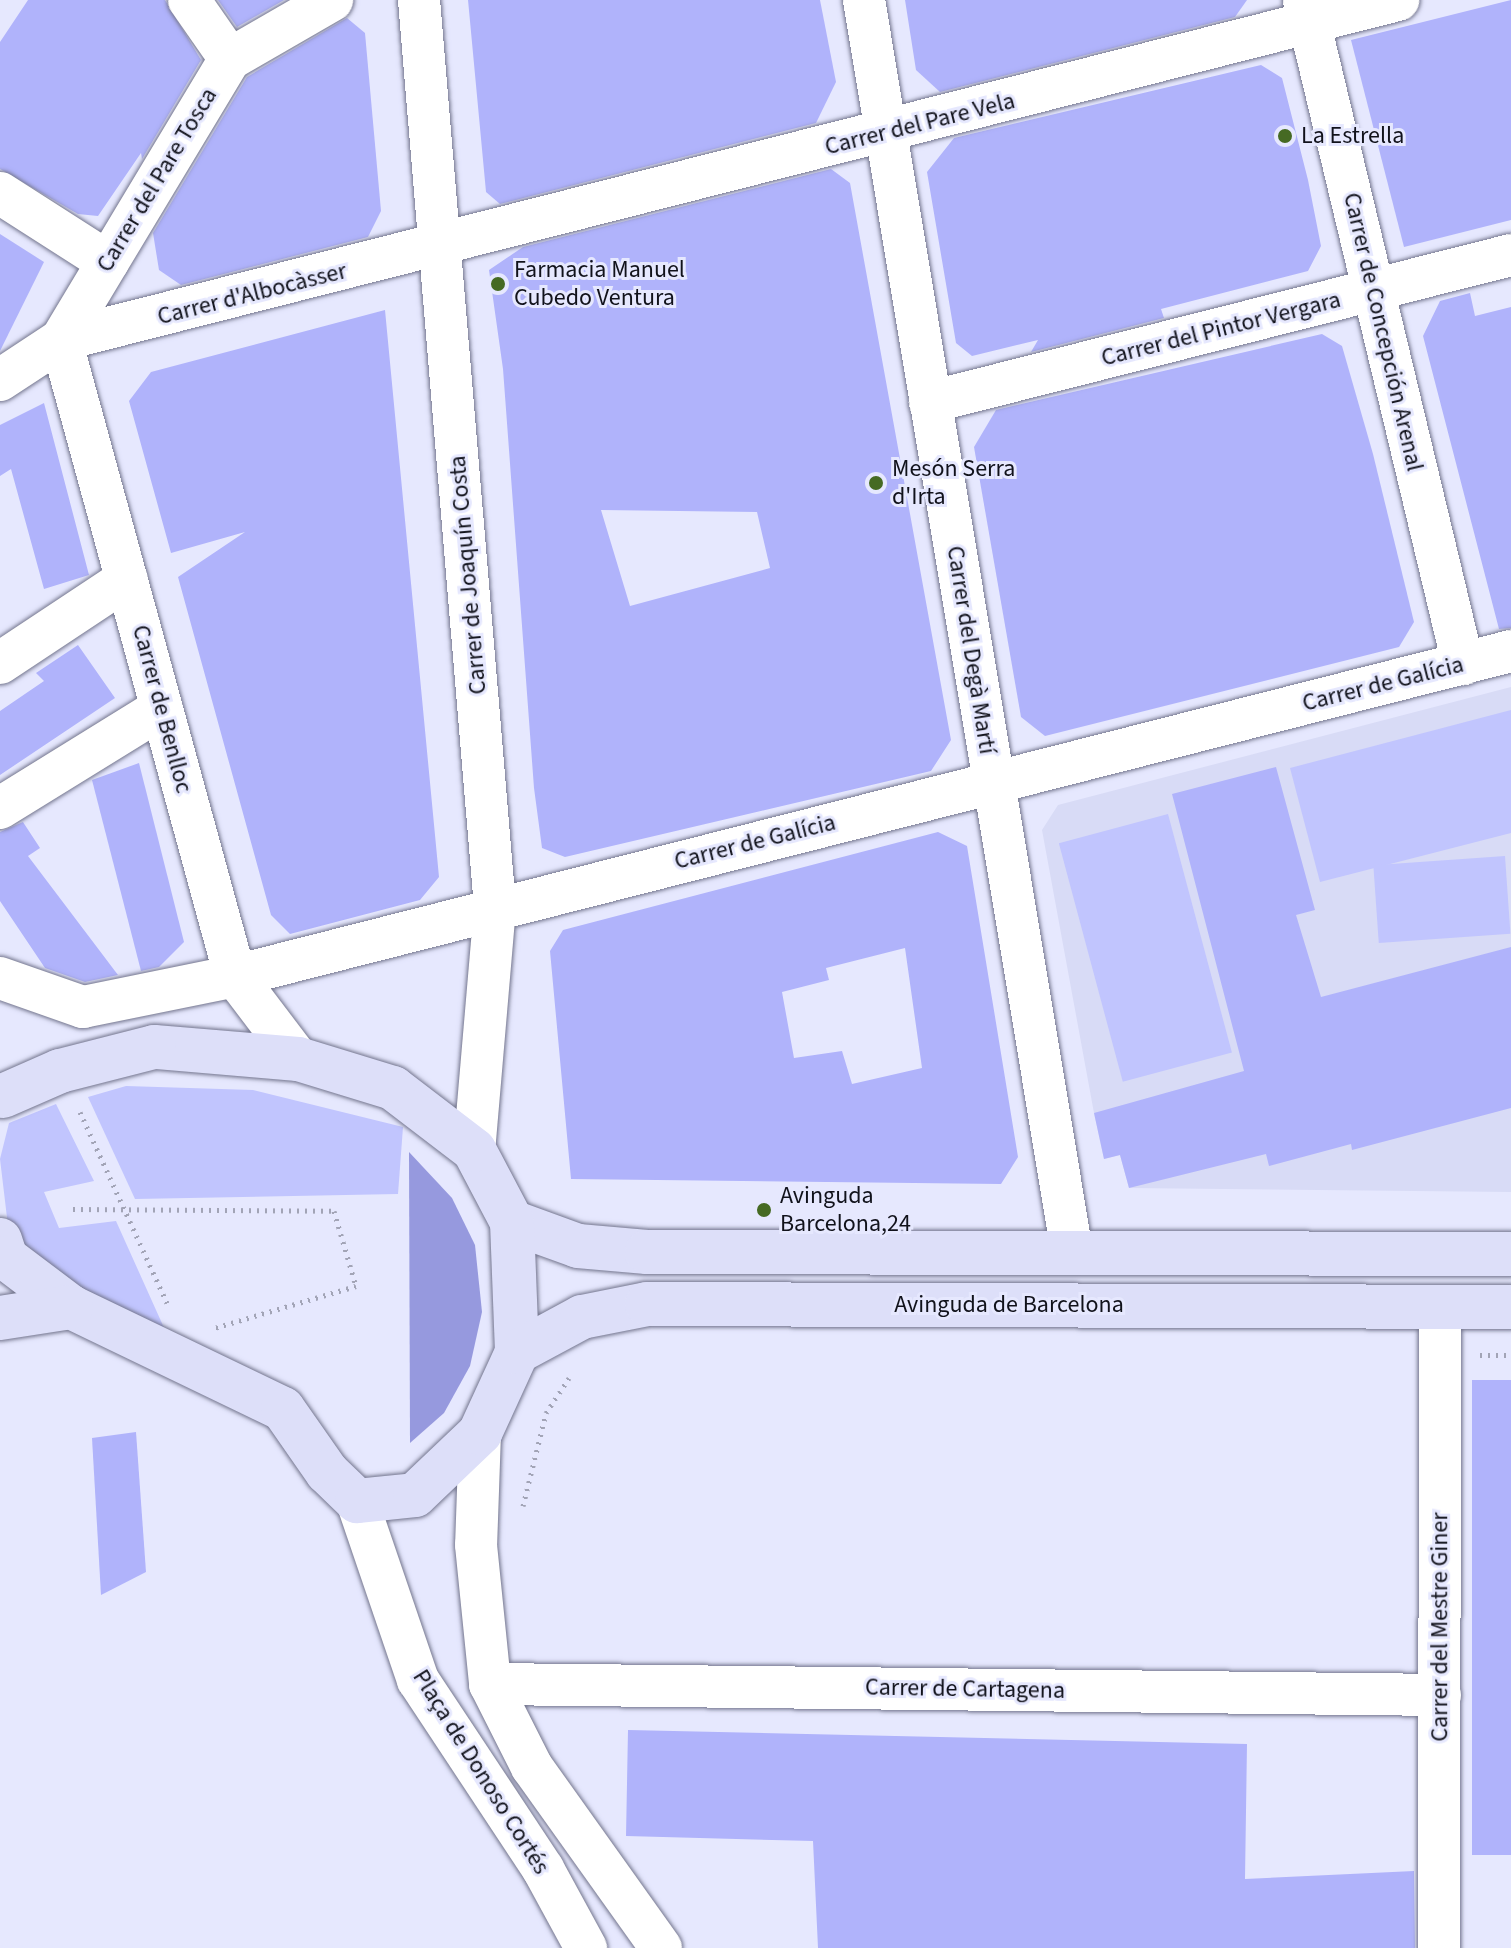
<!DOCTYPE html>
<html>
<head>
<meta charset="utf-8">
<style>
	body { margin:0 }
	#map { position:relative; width:1511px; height:1948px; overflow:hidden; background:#e6e8fe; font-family:"Source Sans 3",sans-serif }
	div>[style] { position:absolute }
	.built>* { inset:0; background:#d8dbf6 }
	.green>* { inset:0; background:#c1c5fe; transform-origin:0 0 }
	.water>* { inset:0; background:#9699de }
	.building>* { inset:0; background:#b0b3fb; transform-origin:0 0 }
	.path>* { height:5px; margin-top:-2.5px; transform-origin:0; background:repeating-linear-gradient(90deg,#a2a4b6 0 2px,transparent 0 8px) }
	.roads { filter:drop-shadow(0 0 2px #73758d) drop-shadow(0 0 2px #73758d) }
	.minor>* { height:42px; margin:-21px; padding:0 21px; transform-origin:21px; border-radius:21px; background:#fff }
	.major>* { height:44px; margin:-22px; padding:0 22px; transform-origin:22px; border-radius:22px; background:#dddff9 }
	.dots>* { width:22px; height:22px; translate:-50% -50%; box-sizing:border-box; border:4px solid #e6e8fe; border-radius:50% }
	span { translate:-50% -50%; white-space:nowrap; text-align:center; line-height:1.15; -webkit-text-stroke:6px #e6e8fe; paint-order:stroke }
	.street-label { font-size:24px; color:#11121b }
	.poi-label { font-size:24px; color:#11121b }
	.left { translate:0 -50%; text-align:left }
</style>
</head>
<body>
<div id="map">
	<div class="built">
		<i style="clip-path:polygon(1511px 687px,1511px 1192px,1129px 1188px,1120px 1155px,1104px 1159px,1094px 1113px,1042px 830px,1058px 805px)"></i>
	</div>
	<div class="green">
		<i style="clip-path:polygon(1511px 710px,1511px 833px,1320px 882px,1290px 768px)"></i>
		<i style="left:1168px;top:814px;width:247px;height:113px;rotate:75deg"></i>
		<i style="left:1505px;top:856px;width:78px;height:132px;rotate:86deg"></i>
		<i style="clip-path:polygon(126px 1086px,253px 1090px,403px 1127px,398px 1194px,135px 1199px,88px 1097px)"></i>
		<i style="clip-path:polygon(56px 1104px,94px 1181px,44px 1192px,59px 1228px,116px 1221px,165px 1330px,30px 1265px,8px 1226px,0 1159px,9px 1123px)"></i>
	</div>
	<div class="water">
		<i style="clip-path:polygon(409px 1152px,452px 1198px,475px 1245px,482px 1312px,470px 1366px,444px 1413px,410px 1443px)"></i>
	</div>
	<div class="building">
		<i style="clip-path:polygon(28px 0,165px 0,201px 60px,142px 159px,141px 153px,98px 216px,78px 214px,0 169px,0 42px)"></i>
		<i style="clip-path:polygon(218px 0,284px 0,237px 27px)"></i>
		<i style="clip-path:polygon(468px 0,820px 0,836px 82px,816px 123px,500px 204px,486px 192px)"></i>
		<i style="clip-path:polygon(905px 0,1247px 0,1235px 17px,940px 92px,916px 70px)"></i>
		<i style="clip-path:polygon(1511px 0,1511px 220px,1404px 247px,1351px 40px)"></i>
		<i style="clip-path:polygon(347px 18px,365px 33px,381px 211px,368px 237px,181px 285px,159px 270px,153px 233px,247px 77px)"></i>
		<i style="clip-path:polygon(1261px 65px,1282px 78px,1308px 180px,1321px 246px,1308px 271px,1161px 309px,1164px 318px,1031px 352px,1038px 340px,972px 356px,956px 343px,927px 172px,954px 138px)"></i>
		<i style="clip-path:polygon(evenodd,831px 169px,850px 183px,951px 740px,931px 771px,565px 857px,542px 848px,534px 788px,503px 369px,489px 270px,523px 247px,831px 169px,601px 510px,757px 512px,770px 568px,630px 606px,601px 510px)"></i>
		<i style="clip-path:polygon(0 234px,44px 262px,0 351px)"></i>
		<i style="clip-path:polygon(1470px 293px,1475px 316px,1511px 307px,1511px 628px,1499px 629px,1423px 336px,1440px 301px)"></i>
		<i style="clip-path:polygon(385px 310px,439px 877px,420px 900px,290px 934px,271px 915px,178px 577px,245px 532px,171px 553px,129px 401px,151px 372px)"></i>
		<i style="clip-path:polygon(1322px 334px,1342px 346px,1373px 454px,1414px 622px,1399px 647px,1045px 736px,1021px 717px,974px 447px,996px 410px)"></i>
		<i style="clip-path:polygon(44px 403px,89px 575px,44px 589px,11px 469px,0 476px,0 425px)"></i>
		<i style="clip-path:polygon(78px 645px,115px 698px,0 775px,0 711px,44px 681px,36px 673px)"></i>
		<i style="clip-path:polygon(139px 763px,184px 942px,159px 967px,141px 971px,92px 780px)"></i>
		<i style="clip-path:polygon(1276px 767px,1315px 910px,1296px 915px,1321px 997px,1511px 947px,1511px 1108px,1352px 1150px,1351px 1144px,1269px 1166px,1266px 1154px,1129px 1188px,1120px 1155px,1104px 1159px,1094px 1113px,1244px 1071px,1172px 794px)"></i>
		<i style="clip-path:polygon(23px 822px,40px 848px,28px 856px,118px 975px,85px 982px,45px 968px,0 901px,0 832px)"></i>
		<i style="clip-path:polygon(evenodd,938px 832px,967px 846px,1018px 1157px,1001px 1184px,571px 1179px,550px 951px,563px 930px,938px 832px,905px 948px,922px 1068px,852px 1084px,842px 1051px,794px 1058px,782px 992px,829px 980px,826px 968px,905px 948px)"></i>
		<i style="left:1511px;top:1380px;width:475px;height:39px;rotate:90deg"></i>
		<i style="clip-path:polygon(136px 1432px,146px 1572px,101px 1595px,92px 1438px)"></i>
		<i style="clip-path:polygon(628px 1730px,1247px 1744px,1245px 1879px,1414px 1871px,1415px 1948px,818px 1948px,813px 1841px,626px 1836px)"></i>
	</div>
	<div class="path">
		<i style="left:80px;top:1112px;width:210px;rotate:65.5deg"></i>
		<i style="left:73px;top:1209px;width:261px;rotate:0.4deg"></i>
		<i style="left:334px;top:1211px;width:78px;rotate:73.7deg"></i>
		<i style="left:356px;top:1286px;width:148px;rotate:163.5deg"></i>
		<i style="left:1480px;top:1355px;width:31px"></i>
		<i style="left:523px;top:1506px;width:96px;rotate:-76.1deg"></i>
		<i style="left:546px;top:1413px;width:42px;rotate:-56.7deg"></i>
	</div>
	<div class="roads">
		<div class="minor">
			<i style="left:189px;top:0;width:72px;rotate:55.2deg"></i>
			<i style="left:419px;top:0;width:910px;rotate:85.21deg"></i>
			<i style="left:495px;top:907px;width:244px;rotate:94.9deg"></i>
			<i style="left:864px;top:0;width:1270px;rotate:80.57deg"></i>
			<i style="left:1304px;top:0;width:683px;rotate:76.53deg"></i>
			<i style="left:0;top:193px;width:128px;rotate:32.6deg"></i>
			<i style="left:0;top:380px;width:73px;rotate:-33.3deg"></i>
			<i style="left:61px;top:340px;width:328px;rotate:-59deg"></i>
			<i style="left:230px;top:59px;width:118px;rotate:-30deg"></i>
			<i style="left:930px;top:402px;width:599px;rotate:-14.2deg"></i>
			<i style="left:0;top:663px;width:152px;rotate:-33.5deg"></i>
			<i style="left:0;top:808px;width:190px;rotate:-31.7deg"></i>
			<i style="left:0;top:978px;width:88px;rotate:19.3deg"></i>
			<i style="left:83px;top:1007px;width:155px;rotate:-11.5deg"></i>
			<i style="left:235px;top:976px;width:1317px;rotate:-14.29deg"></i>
			<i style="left:298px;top:1059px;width:104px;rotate:-127.2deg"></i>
			<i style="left:235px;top:976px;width:659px;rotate:-105.3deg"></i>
			<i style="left:61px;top:340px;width:1380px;rotate:-14.27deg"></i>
			<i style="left:480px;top:1433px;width:112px;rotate:92deg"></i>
			<i style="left:476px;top:1545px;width:140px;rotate:84.2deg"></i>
			<i style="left:490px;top:1684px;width:93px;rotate:63.2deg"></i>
			<i style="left:532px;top:1767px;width:222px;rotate:54.5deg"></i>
			<i style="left:357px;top:1501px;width:189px;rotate:71.2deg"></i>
			<i style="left:418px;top:1680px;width:227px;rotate:56.5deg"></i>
			<i style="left:543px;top:1869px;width:90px;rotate:61.4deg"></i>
			<i style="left:490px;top:1684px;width:950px;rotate:0.66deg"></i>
			<i style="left:1439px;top:1948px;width:641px;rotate:-89.91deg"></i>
		</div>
		<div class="major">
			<i style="left:512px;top:1222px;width:70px;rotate:20deg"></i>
			<i style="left:578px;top:1246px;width:69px;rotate:5deg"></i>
			<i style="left:647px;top:1252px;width:864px;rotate:0.13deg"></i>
			<i style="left:0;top:1240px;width:19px;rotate:72deg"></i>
			<i style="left:6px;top:1258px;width:81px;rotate:37deg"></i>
			<i style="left:71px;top:1307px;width:235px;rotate:25.7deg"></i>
			<i style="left:283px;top:1409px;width:77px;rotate:55.1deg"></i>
			<i style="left:327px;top:1472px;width:42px;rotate:44deg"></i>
			<i style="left:357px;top:1501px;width:58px;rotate:-5.9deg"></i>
			<i style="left:415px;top:1495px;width:90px;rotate:-43.6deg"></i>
			<i style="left:480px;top:1433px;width:89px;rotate:-65.4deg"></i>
			<i style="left:517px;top:1352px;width:130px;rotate:-92.2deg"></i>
			<i style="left:512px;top:1222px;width:81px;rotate:-117.8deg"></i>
			<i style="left:474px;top:1150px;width:102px;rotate:-142.6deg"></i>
			<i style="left:393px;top:1088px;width:99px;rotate:-163deg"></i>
			<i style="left:298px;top:1059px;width:144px;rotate:-175.2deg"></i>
			<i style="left:154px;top:1047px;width:97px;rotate:165.7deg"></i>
			<i style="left:60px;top:1071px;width:62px;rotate:156.3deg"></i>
			<i style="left:0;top:1318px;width:72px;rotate:-8.8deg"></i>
			<i style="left:517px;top:1352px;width:74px;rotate:-28.3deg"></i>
			<i style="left:582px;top:1317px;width:66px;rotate:-11.3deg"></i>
			<i style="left:647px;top:1304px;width:864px;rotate:0.2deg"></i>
		</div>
	</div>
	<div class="dots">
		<i style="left:1285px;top:136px;background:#466a23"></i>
		<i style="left:498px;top:284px;background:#466a23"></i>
		<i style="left:876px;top:483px;background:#466a23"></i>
		<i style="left:764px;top:1210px;background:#466a23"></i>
	</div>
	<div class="street-label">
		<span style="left:920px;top:124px;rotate:-14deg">Carrer del Pare Vela</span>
		<span style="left:157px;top:180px;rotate:-59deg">Carrer del Pare Tosca</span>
		<span style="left:252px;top:294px;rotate:-14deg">Carrer d'Albocàsser</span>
		<span style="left:1221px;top:329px;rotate:-14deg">Carrer del Pintor Vergara</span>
		<span style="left:1383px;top:332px;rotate:77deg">Carrer de Concepción Arenal</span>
		<span style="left:468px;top:575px;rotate:-95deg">Carrer de Joaquín Costa</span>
		<span style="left:971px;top:650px;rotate:81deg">Carrer del Degà Martí</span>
		<span style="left:1383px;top:684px;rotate:-14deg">Carrer de Galícia</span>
		<span style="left:162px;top:709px;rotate:75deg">Carrer de Benlloc</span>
		<span style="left:755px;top:842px;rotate:-14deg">Carrer de Galícia</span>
		<span style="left:1009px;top:1305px">Avinguda de Barcelona</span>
		<span style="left:1440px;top:1627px;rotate:-90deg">Carrer del Mestre Giner</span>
		<span style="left:965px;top:1689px;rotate:1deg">Carrer de Cartagena</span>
		<span style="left:481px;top:1772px;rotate:58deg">Plaça de Donoso Cortés</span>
	</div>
	<div class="poi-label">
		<span class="left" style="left:1301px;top:136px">La Estrella</span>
		<span class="left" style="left:514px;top:284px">Farmacia Manuel<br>Cubedo Ventura</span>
		<span class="left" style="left:892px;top:483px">Mesón Serra<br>d'Irta</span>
		<span class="left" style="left:780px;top:1210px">Avinguda<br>Barcelona,24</span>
	</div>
</div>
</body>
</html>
